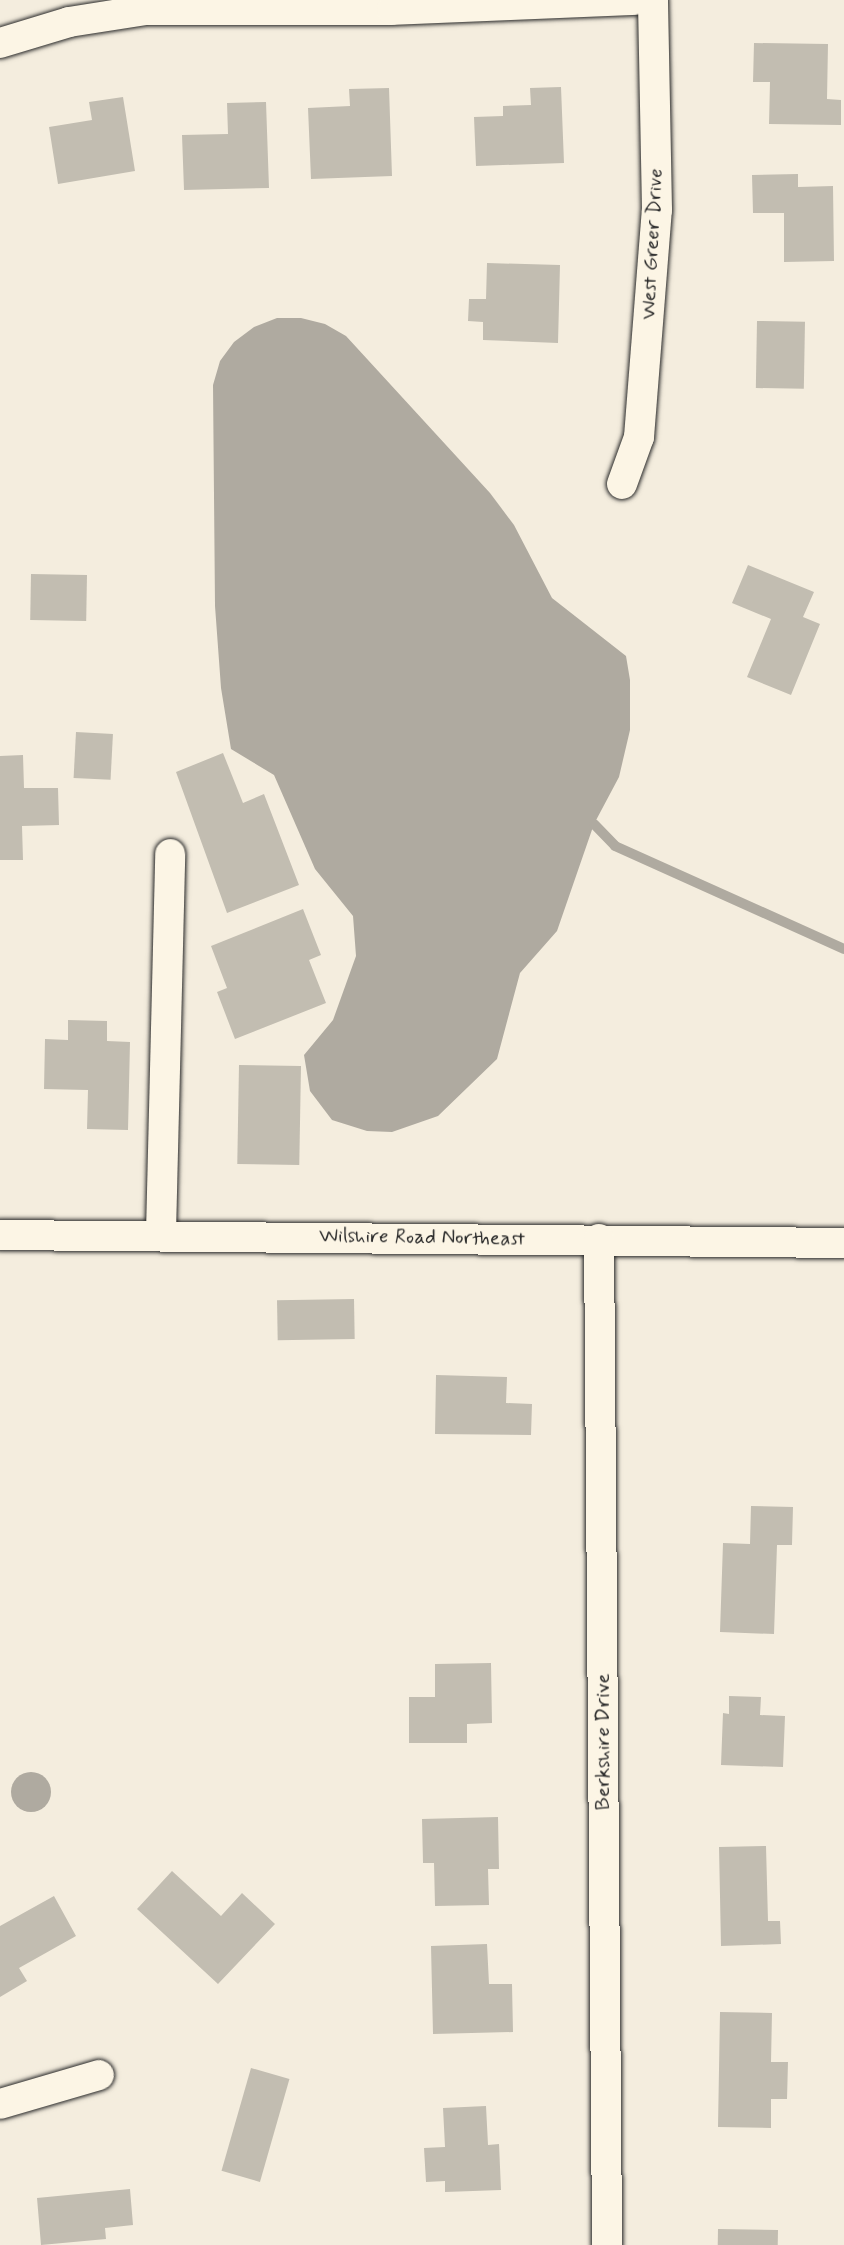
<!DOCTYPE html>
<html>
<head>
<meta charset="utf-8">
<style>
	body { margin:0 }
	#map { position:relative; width:844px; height:2245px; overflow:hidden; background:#f4edde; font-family:Mynerve,sans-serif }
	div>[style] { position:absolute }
	.water>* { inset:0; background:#afaaa0 }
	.round { border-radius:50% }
	.stream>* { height:10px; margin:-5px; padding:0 5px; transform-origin:5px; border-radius:5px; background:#afaaa0 }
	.building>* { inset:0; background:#c2bdb1; transform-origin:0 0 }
	.roads { filter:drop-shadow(0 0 2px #2b2b2b) drop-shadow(0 0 2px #2b2b2b) }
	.street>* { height:30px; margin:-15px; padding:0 15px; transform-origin:15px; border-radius:15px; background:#fcf5e5 }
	span { translate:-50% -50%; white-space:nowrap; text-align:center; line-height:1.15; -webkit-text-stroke:5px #fcf5e5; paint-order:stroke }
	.street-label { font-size:21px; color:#2b2b2b }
</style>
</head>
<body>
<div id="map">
	<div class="water">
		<i style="clip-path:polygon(277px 318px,301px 318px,325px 324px,346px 336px,490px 493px,514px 525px,552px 598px,626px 656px,630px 680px,630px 730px,619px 777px,594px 824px,557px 931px,520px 973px,497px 1059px,438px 1116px,392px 1132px,367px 1131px,332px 1120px,310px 1091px,304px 1055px,333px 1020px,356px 956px,353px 916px,315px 869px,274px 775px,231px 749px,221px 688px,215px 606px,213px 385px,220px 361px,234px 342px,254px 327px)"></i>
		<i class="round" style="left:11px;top:1772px;width:40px;height:40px"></i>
	</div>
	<div class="stream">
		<i style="left:594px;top:824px;width:30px;rotate:46deg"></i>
		<i style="left:615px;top:846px;width:251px;rotate:24.2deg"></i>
	</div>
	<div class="building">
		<i style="clip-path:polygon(754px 43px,828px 44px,827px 99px,841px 100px,841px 125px,769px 124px,770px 82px,753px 82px)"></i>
		<i style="clip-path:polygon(561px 87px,564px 163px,476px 166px,474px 117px,503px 116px,503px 106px,531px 105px,530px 88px)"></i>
		<i style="clip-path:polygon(389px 88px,392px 176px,311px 179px,308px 108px,350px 106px,349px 89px)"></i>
		<i style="clip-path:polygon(123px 97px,135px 171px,58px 184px,49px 127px,92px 120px,89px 102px)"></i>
		<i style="clip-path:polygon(266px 102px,269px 188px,184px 190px,182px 135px,228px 134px,227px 103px)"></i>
		<i style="clip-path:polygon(798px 174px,798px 187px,833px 186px,834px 261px,784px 262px,784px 213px,753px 213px,752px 175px)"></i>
		<i style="clip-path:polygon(487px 263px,560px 265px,558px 343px,483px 340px,483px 322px,468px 321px,469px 299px,486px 299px)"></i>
		<i style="left:757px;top:321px;width:48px;height:67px;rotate:1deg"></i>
		<i style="clip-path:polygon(748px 565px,814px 592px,803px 617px,820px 624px,791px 695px,747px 677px,771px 619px,732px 603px)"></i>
		<i style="left:31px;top:574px;width:56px;height:46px;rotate:1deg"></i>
		<i style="left:76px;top:732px;width:37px;height:46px;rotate:3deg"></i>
		<i style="clip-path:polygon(223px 753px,243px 803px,264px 794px,299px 885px,227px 913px,176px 772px)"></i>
		<i style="clip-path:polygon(23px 755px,24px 788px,58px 788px,59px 825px,22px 826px,23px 860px,0 860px,0 756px)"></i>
		<i style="clip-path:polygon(303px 909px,321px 955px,309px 960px,326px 1003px,235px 1039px,217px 992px,227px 988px,211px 946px)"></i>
		<i style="clip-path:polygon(68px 1020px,107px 1021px,107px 1041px,130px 1042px,128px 1130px,87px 1129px,88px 1090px,44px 1089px,45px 1039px,68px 1040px)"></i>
		<i style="left:239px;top:1065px;width:62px;height:99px;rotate:1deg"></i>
		<i style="left:354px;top:1299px;width:40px;height:77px;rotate:89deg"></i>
		<i style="clip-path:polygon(436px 1375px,507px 1377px,506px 1403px,532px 1404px,531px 1435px,435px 1434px)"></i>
		<i style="clip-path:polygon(751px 1506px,793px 1507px,792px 1545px,777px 1545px,774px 1634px,720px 1632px,723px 1543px,750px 1544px)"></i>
		<i style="clip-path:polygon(491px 1663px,492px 1723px,467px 1724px,467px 1743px,409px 1743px,409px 1697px,435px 1697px,435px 1664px)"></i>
		<i style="clip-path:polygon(729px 1696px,761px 1697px,760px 1715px,785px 1716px,783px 1767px,721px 1765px,723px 1713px,729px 1714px)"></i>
		<i style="clip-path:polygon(498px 1817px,499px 1869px,488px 1869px,489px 1905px,435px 1906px,434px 1863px,423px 1863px,422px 1819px)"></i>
		<i style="clip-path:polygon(766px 1846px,768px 1921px,780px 1921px,781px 1944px,721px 1946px,719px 1847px)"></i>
		<i style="clip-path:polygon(172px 1871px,221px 1916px,242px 1893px,275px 1924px,218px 1984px,137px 1909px)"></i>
		<i style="clip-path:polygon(54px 1896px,76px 1936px,19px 1968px,27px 1981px,0 1997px,0 1926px)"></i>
		<i style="clip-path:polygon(487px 1944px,489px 1984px,512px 1984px,513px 2032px,433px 2034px,431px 1946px)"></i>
		<i style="clip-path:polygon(720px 2012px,772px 2013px,771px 2062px,788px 2062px,787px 2099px,771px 2099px,771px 2128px,718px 2127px)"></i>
		<i style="left:251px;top:2068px;width:40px;height:107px;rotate:16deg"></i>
		<i style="clip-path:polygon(486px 2106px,488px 2145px,499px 2144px,501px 2190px,445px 2192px,445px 2181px,426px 2182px,424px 2148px,445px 2147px,443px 2108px)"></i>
		<i style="clip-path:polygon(130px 2189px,133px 2225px,105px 2228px,106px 2239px,41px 2245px,37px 2198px)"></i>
		<i style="left:718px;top:2229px;width:60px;height:16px;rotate:1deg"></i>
	</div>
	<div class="roads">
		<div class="street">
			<i style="left:0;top:43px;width:72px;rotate:-16.9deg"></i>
			<i style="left:69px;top:22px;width:78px;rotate:-8.9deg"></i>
			<i style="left:146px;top:10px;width:246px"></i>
			<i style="left:392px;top:10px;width:243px;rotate:-2.4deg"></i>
			<i style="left:622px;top:484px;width:50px;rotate:-70.1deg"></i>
			<i style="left:639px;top:437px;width:228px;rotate:-85.5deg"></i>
			<i style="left:657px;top:210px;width:210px;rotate:-91.1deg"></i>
			<i style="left:161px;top:1233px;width:379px;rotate:-88.6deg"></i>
			<i style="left:0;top:1235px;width:844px;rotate:0.54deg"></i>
			<i style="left:599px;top:1239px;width:1006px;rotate:89.54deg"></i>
			<i style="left:0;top:2104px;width:103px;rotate:-16.3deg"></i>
		</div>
	</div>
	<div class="street-label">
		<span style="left:652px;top:244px;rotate:-87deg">West Greer Drive</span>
		<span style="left:422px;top:1237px;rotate:1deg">Wilshire Road Northeast</span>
		<span style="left:603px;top:1742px;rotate:-90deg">Berkshire Drive</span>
	</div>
</div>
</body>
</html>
